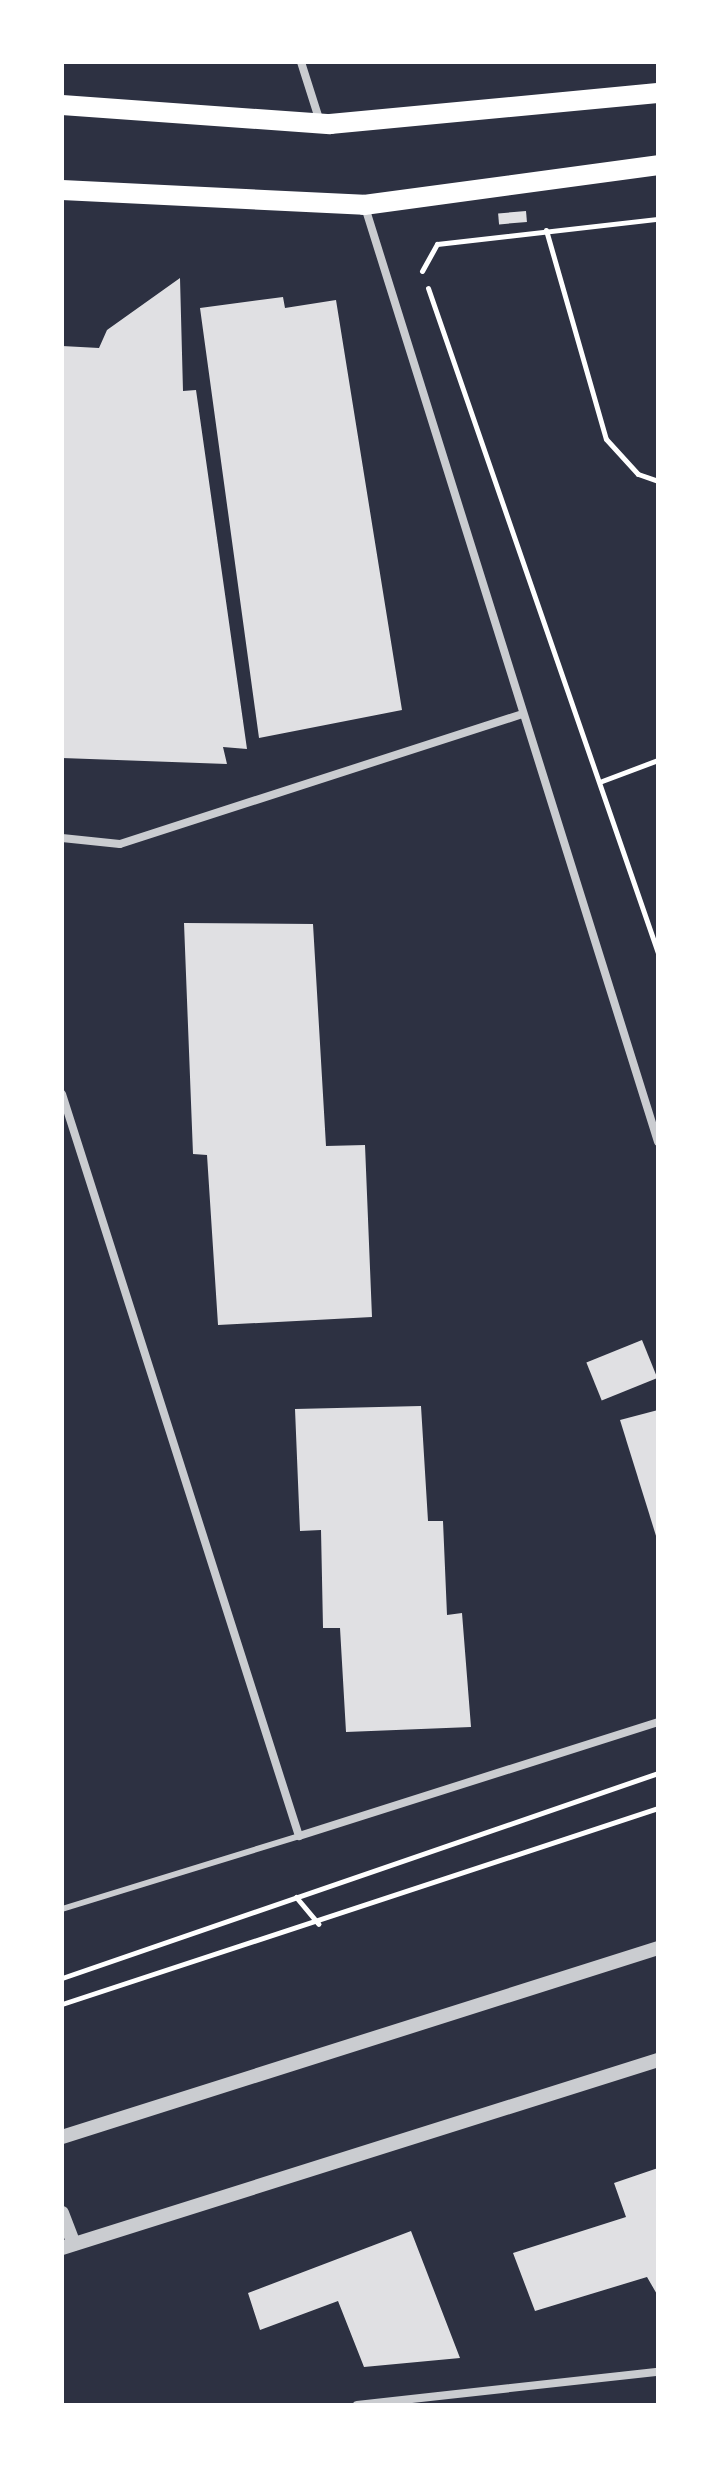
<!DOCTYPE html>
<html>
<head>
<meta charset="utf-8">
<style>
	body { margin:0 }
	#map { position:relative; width:720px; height:2467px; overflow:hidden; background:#2d3142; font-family:"PT Sans",sans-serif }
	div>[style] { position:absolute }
	.building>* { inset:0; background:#e0e0e3; transform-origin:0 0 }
	.path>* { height:5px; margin:-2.5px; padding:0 2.5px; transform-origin:2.5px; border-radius:2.5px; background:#fff }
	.service>* { height:6px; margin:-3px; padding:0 3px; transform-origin:3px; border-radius:3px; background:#caccd0 }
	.minor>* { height:8px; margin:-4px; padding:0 4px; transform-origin:4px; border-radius:4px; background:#caccd0 }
	.tertiary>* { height:14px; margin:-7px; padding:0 7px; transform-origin:7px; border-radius:7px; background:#caccd0 }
	.primary>* { height:20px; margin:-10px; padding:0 10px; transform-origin:10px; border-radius:10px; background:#fff }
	span { translate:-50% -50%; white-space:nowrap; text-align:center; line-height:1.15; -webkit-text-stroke:7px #fff; paint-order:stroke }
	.frame { position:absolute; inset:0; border:64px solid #fff; pointer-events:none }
</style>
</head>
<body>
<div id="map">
	<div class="building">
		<i style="left:526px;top:211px;width:11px;height:28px;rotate:85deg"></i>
		<i style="clip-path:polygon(180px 278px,183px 391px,196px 390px,247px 749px,223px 747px,227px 764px,62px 758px,62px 346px,99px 348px,107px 330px)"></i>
		<i style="clip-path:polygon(283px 297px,285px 308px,336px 300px,402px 710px,259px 738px,200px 308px)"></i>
		<i style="clip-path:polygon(184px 923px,313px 924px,326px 1146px,365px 1145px,372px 1317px,218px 1325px,207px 1155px,193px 1154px)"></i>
		<i style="left:642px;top:1340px;width:41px;height:60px;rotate:68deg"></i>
		<i style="clip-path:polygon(421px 1406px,428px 1521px,443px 1521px,447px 1615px,462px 1613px,471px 1727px,346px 1732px,340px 1628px,323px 1628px,321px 1530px,300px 1531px,295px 1409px)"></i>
		<i style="clip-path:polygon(658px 1410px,658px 1539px,657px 1539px,620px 1420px)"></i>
		<i style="clip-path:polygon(658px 2168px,658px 2296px,647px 2277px,535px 2311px,513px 2253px,626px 2217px,614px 2183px)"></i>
		<i style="clip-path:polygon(411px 2231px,460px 2358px,364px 2367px,338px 2301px,260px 2330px,248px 2293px)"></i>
	</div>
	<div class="path">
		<i style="left:546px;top:230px;width:217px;rotate:74deg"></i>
		<i style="left:606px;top:439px;width:47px;rotate:47.6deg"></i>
		<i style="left:638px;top:474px;width:21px;rotate:19deg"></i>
		<i style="left:422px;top:271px;width:31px;rotate:-61deg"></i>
		<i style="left:437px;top:244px;width:222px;rotate:-6.5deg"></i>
		<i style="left:428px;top:288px;width:704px;rotate:70.92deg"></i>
		<i style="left:602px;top:781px;width:60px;rotate:-20.6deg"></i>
		<i style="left:296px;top:1897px;width:35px;rotate:50deg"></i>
		<i style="left:62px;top:1978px;width:630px;rotate:-18.98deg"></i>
		<i style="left:62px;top:2004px;width:627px;rotate:-18.2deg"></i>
	</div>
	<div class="service">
		<i style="left:62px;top:1909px;width:248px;rotate:-17.1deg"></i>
	</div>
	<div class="minor">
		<i style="left:301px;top:62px;width:63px;rotate:72.4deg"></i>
		<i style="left:365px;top:207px;width:980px;rotate:72.6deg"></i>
		<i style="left:62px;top:838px;width:58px;rotate:5.9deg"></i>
		<i style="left:120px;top:844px;width:423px;rotate:-17.9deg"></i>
		<i style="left:62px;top:1094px;width:779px;rotate:72.29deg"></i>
		<i style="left:299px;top:1836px;width:377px;rotate:-17.6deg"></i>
		<i style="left:357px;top:2405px;width:303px;rotate:-6.3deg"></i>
	</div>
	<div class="tertiary">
		<i style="left:62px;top:2137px;width:625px;rotate:-17.59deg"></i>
		<i style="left:62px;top:2213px;width:33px;rotate:69deg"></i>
		<i style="left:62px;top:2248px;width:625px;rotate:-17.51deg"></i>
	</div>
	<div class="primary">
		<i style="left:62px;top:105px;width:269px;rotate:4.1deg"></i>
		<i style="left:330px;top:124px;width:329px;rotate:-5.4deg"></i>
		<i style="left:62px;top:190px;width:302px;rotate:2.8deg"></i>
		<i style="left:364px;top:205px;width:297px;rotate:-7.7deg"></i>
	</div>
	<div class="frame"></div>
</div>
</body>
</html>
